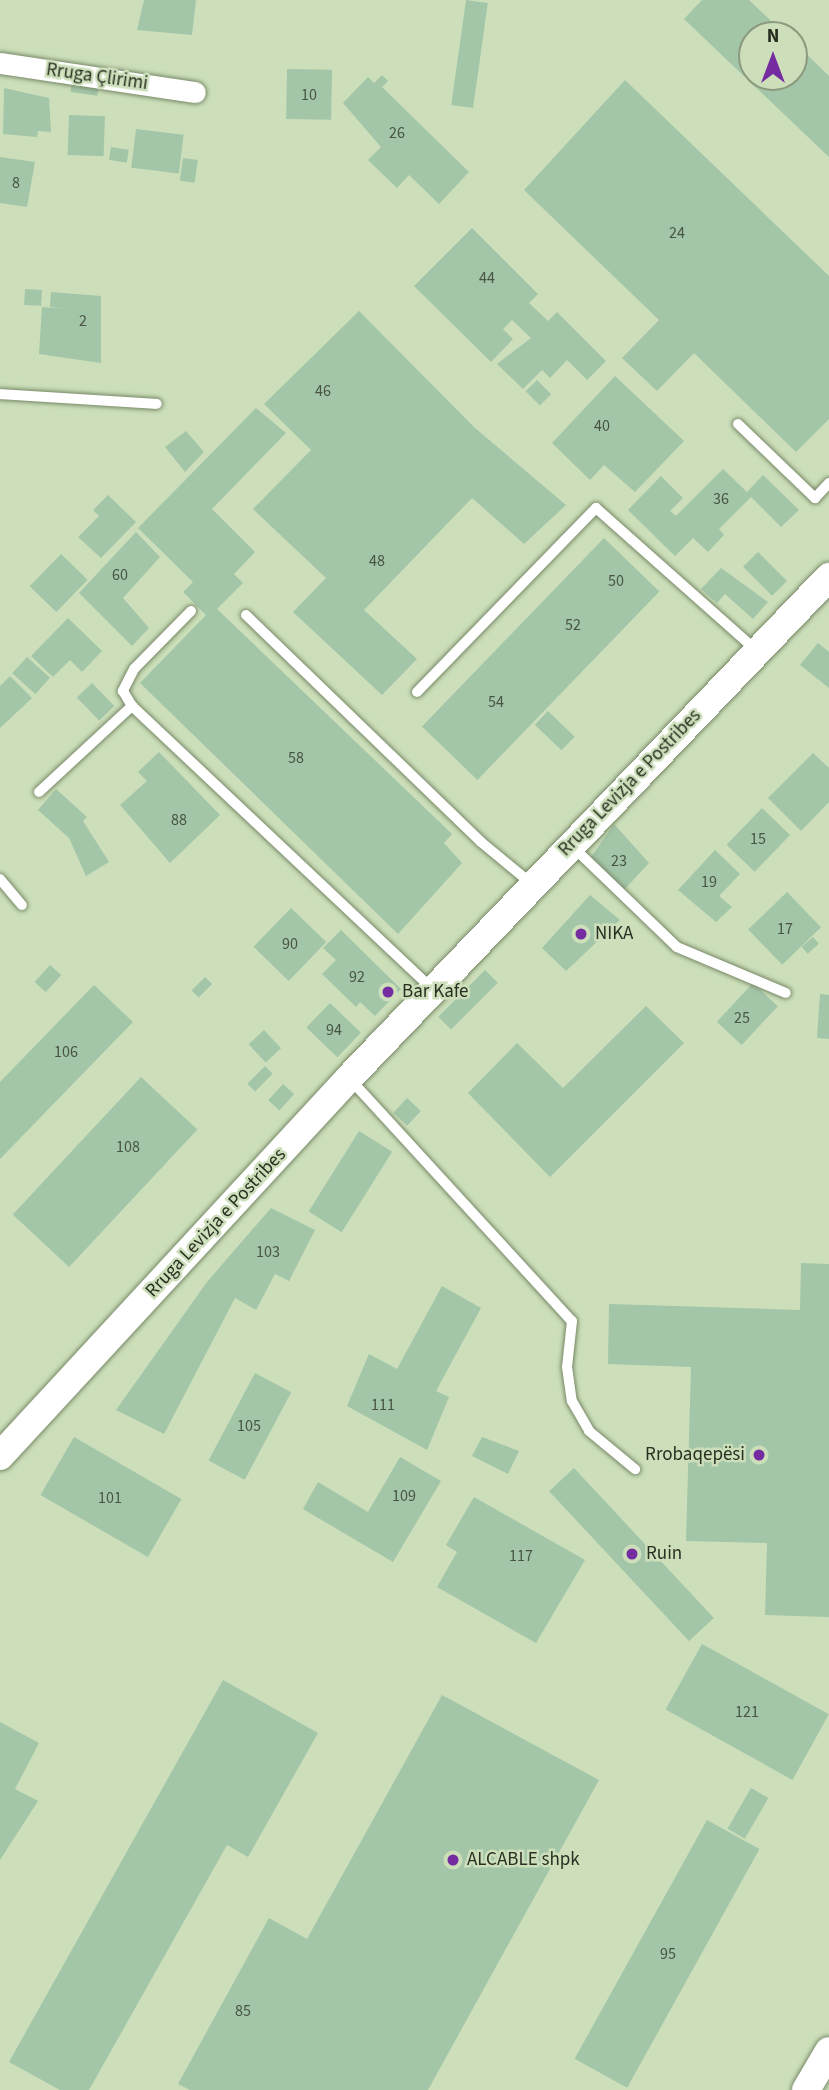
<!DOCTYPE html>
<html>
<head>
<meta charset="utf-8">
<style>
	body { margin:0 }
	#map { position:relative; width:829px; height:2090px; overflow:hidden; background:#ccdfba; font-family:"Source Sans 3",sans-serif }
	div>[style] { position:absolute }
	.building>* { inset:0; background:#a3c5a8; transform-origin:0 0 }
	.roads { filter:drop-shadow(0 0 2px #788967) drop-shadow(0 0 2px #788967) }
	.lane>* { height:10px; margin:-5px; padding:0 5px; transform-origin:5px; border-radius:5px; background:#fff }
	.street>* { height:21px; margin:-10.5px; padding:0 10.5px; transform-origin:10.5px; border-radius:10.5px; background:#fff }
	.secondary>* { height:28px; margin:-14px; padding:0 14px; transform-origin:14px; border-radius:14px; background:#fff }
	.dots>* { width:19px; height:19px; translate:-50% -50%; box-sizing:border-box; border:4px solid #ccdfba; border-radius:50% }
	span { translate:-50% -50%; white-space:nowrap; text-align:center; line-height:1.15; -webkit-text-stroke:5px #ccdfba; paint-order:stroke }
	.number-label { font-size:16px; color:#485544 }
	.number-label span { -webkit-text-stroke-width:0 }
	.street-label { font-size:19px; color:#293022 }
	.poi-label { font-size:19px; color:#293022 }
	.left { translate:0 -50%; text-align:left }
	.right { translate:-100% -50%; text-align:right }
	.north { position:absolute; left:738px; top:21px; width:70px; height:70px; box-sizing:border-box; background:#ccdfba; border:2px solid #8b997d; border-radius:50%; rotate:0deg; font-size:19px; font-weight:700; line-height:28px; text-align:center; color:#293022 }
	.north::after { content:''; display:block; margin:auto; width:24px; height:32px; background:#752ca0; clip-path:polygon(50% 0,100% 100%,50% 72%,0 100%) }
</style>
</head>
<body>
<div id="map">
	<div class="building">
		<i style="clip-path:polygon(144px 0,196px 0,192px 35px,137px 30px)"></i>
		<i style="left:466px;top:0;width:22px;height:106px;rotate:8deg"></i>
		<i style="clip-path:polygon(702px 0,749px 0,786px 35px,752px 35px,752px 77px,794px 77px,794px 42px,829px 76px,829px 157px,684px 19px)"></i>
		<i style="left:287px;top:69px;width:45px;height:50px;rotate:1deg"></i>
		<i style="clip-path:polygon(382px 75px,388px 81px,382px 87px,469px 172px,439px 204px,409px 175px,397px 188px,368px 160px,381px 147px,343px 103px,368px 77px,374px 83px)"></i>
		<i style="clip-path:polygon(625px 80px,829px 276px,829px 419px,796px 452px,694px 353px,657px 391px,622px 358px,659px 320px,524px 190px)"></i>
		<i style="left:72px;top:82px;width:27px;height:10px;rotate:8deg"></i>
		<i style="clip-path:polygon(4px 88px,49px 98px,51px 132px,38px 131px,37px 137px,3px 134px)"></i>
		<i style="left:69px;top:115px;width:36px;height:40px;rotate:2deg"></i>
		<i style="left:136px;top:129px;width:48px;height:39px;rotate:7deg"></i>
		<i style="left:111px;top:147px;width:18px;height:13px;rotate:9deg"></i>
		<i style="clip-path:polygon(0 157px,35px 162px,27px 207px,0 203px)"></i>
		<i style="left:183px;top:158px;width:15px;height:23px;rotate:8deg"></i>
		<i style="clip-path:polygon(472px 228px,538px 294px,529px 303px,548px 321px,557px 312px,606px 361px,587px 380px,567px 360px,550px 378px,542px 370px,523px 389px,497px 364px,531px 338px,512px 320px,503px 329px,513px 339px,491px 362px,414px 286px)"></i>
		<i style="left:25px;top:289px;width:17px;height:16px;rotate:3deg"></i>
		<i style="clip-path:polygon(51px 292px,101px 296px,101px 363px,39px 354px,42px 307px,66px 309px,50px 307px)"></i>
		<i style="clip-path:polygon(359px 311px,475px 428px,566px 505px,524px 544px,472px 498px,364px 610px,417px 659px,382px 695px,293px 612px,326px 578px,253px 509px,311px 450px,264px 404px)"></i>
		<i style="clip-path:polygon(615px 376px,684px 441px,635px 492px,604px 465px,590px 480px,552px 443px)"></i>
		<i style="left:537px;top:380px;width:20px;height:16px;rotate:45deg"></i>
		<i style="clip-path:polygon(256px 408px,286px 433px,212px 509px,255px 552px,234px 574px,243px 583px,217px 609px,452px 834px,444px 843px,462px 863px,398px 934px,140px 683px,206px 615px,183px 592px,193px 582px,138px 528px)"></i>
		<i style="clip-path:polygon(186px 431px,204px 452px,185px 472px,165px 447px)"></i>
		<i style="clip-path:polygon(723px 469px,747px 492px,763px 475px,799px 510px,781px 527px,751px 497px,719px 529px,724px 535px,708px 552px,693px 538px,675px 556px,628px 510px,661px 476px,683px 498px,670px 511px,676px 516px)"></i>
		<i style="clip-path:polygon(108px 495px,136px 522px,101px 558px,78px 537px,99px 516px,93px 510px)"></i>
		<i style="clip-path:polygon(136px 532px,160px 557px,123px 598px,149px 628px,132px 646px,79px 593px)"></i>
		<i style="left:604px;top:538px;width:77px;height:262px;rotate:44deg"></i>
		<i style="left:758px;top:552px;width:41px;height:21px;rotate:45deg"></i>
		<i style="left:61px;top:554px;width:37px;height:45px;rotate:44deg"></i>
		<i style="clip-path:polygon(721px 568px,768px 602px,753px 619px,725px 594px,717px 603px,701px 589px)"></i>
		<i style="clip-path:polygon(68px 618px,102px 651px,82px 672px,70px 660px,53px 677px,31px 656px)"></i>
		<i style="clip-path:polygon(818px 643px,829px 652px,829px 688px,800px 665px)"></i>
		<i style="left:27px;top:657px;width:31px;height:22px;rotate:42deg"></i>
		<i style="clip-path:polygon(10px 676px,32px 698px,0 728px,0 686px)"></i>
		<i style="left:92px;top:683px;width:32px;height:21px;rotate:46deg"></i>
		<i style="left:548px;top:711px;width:37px;height:19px;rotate:44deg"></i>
		<i style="clip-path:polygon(159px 752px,220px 815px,170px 863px,120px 805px,147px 781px,138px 772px)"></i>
		<i style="clip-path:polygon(813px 753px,829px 768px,829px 802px,801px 831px,768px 798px)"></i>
		<i style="clip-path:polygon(56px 789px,87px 817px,83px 821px,109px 862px,86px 876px,69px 838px,38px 810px)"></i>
		<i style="left:762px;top:808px;width:39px;height:51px;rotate:44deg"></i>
		<i style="clip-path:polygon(614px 824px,649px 863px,623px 891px,589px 860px)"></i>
		<i style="clip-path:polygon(715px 850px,740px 874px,719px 896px,732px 907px,716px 922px,678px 890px)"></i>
		<i style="left:787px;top:892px;width:49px;height:54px;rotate:46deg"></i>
		<i style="clip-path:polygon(590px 895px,620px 920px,566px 971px,542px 948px)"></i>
		<i style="left:291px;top:908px;width:49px;height:54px;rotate:44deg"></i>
		<i style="clip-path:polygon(341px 930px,401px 989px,375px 1016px,360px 1002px,356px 1007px,322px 974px,336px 960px,323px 948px)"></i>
		<i style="left:813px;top:937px;width:9px;height:15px;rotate:49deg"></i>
		<i style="left:50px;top:965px;width:15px;height:23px;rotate:42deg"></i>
		<i style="left:485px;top:970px;width:18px;height:66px;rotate:45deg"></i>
		<i style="left:205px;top:977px;width:10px;height:19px;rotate:45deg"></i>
		<i style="left:753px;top:983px;width:34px;height:53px;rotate:43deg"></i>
		<i style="clip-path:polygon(94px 985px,133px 1022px,0 1159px,0 1082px)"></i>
		<i style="clip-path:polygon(820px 994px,829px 995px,829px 1039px,817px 1038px)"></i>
		<i style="left:330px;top:1003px;width:43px;height:34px;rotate:44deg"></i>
		<i style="clip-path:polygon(646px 1006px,684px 1043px,550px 1177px,468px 1093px,517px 1043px,563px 1088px)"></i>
		<i style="left:264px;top:1030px;width:25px;height:21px;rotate:47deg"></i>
		<i style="left:265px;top:1066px;width:11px;height:25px;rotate:45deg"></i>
		<i style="left:141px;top:1077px;width:77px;height:188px;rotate:43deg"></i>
		<i style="left:283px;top:1084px;width:15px;height:22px;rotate:42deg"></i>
		<i style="left:407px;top:1098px;width:19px;height:20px;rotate:43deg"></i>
		<i style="left:359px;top:1131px;width:39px;height:95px;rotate:32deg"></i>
		<i style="clip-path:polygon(271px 1208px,315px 1230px,289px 1281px,275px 1274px,256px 1310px,235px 1298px,164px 1434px,116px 1410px,207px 1282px)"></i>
		<i style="clip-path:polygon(801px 1263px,829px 1264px,829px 1617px,765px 1615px,767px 1543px,686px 1541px,691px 1367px,608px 1364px,609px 1304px,800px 1310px)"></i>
		<i style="clip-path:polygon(442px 1286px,481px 1308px,436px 1391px,449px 1397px,427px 1450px,347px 1406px,369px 1354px,397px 1369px)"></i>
		<i style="left:255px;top:1373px;width:41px;height:99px;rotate:28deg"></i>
		<i style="left:74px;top:1437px;width:124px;height:67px;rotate:30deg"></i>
		<i style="clip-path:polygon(482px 1437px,519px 1451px,508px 1474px,472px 1456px)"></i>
		<i style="clip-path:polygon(400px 1457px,441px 1481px,393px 1562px,303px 1509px,318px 1482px,368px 1512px)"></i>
		<i style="left:574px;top:1468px;width:205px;height:34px;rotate:47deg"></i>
		<i style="clip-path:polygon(474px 1497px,585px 1560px,536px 1643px,437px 1587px,457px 1552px,446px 1545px)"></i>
		<i style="left:702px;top:1644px;width:145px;height:75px;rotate:29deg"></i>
		<i style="clip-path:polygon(223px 1680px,318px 1733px,248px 1857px,227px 1845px,89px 2090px,60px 2090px,9px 2062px)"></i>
		<i style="clip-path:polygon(442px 1695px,599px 1780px,428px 2090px,190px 2090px,178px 2084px,269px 1918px,307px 1939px)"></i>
		<i style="clip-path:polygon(0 1722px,39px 1743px,15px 1789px,38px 1801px,0 1860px)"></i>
		<i style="left:751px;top:1788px;width:20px;height:47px;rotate:30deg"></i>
		<i style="left:707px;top:1820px;width:60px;height:273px;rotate:29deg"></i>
	</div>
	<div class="roads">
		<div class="lane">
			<i style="left:0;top:394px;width:157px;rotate:3.6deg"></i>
			<i style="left:738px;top:424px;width:107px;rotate:43.9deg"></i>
			<i style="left:815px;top:498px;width:21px;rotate:-47deg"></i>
			<i style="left:191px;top:611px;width:81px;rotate:134.5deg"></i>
			<i style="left:134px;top:669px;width:25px;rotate:117deg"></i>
			<i style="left:123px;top:691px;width:17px;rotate:59deg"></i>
			<i style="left:132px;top:706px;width:414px;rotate:43.3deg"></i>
			<i style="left:246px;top:615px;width:327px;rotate:44deg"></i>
			<i style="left:481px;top:842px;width:67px;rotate:39.6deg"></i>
			<i style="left:417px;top:692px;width:257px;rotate:-45.8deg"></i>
			<i style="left:596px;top:508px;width:215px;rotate:41.6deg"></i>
			<i style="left:39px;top:792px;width:127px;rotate:-42.8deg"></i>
			<i style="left:573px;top:847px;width:144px;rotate:43.9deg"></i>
			<i style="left:677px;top:947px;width:118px;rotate:22.9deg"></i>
			<i style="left:0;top:879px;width:34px;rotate:50deg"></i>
			<i style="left:349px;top:1078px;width:330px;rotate:47.5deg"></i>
			<i style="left:572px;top:1321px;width:46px;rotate:96.2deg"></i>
			<i style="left:567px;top:1367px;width:34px;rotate:82deg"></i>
			<i style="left:572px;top:1401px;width:34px;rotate:60deg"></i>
			<i style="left:589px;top:1431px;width:60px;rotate:39.6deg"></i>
		</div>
		<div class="street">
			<i style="left:0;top:63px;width:197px;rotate:8.5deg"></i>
		</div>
		<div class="secondary">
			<i style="left:0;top:1456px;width:514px;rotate:-47.28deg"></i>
			<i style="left:349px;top:1078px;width:694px;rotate:-46.23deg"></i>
			<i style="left:806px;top:2090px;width:45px;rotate:-59.5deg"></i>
		</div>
	</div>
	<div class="dots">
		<i style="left:581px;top:934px;background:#752ca0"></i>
		<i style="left:388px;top:992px;background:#752ca0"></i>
		<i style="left:759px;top:1455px;background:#752ca0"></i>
		<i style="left:632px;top:1554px;background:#752ca0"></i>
		<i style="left:453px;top:1860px;background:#752ca0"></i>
	</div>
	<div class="number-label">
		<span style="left:309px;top:95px">10</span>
		<span style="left:397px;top:133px">26</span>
		<span style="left:16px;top:183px">8</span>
		<span style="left:677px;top:233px">24</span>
		<span style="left:487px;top:278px">44</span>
		<span style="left:83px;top:321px">2</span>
		<span style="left:323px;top:391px">46</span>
		<span style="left:602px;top:426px">40</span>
		<span style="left:721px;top:499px">36</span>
		<span style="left:377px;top:561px">48</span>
		<span style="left:120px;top:575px">60</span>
		<span style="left:616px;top:581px">50</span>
		<span style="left:573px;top:625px">52</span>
		<span style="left:496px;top:702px">54</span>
		<span style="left:296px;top:758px">58</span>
		<span style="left:179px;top:820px">88</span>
		<span style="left:758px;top:839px">15</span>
		<span style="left:619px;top:861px">23</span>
		<span style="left:709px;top:882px">19</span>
		<span style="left:785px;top:929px">17</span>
		<span style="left:290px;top:944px">90</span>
		<span style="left:357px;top:977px">92</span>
		<span style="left:742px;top:1018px">25</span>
		<span style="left:334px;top:1030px">94</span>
		<span style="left:66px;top:1052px">106</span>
		<span style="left:128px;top:1147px">108</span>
		<span style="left:268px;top:1252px">103</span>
		<span style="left:383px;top:1405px">111</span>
		<span style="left:249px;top:1426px">105</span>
		<span style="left:404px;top:1496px">109</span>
		<span style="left:110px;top:1498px">101</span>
		<span style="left:521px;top:1556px">117</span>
		<span style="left:747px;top:1712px">121</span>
		<span style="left:668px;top:1954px">95</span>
		<span style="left:243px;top:2011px">85</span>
	</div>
	<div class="street-label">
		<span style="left:97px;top:77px;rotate:8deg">Rruga Çlirimi</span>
		<span style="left:630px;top:783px;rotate:-46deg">Rruga Levizja e Postribes</span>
		<span style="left:216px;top:1223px;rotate:-47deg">Rruga Levizja e Postribes</span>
	</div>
	<div class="poi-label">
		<span class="left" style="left:595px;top:934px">NIKA</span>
		<span class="left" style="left:402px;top:992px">Bar Kafe</span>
		<span class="right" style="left:745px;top:1455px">Rrobaqepësi</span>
		<span class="left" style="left:646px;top:1554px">Ruin</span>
		<span class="left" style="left:467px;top:1860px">ALCABLE shpk</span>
	</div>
	<div class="north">N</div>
</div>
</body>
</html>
